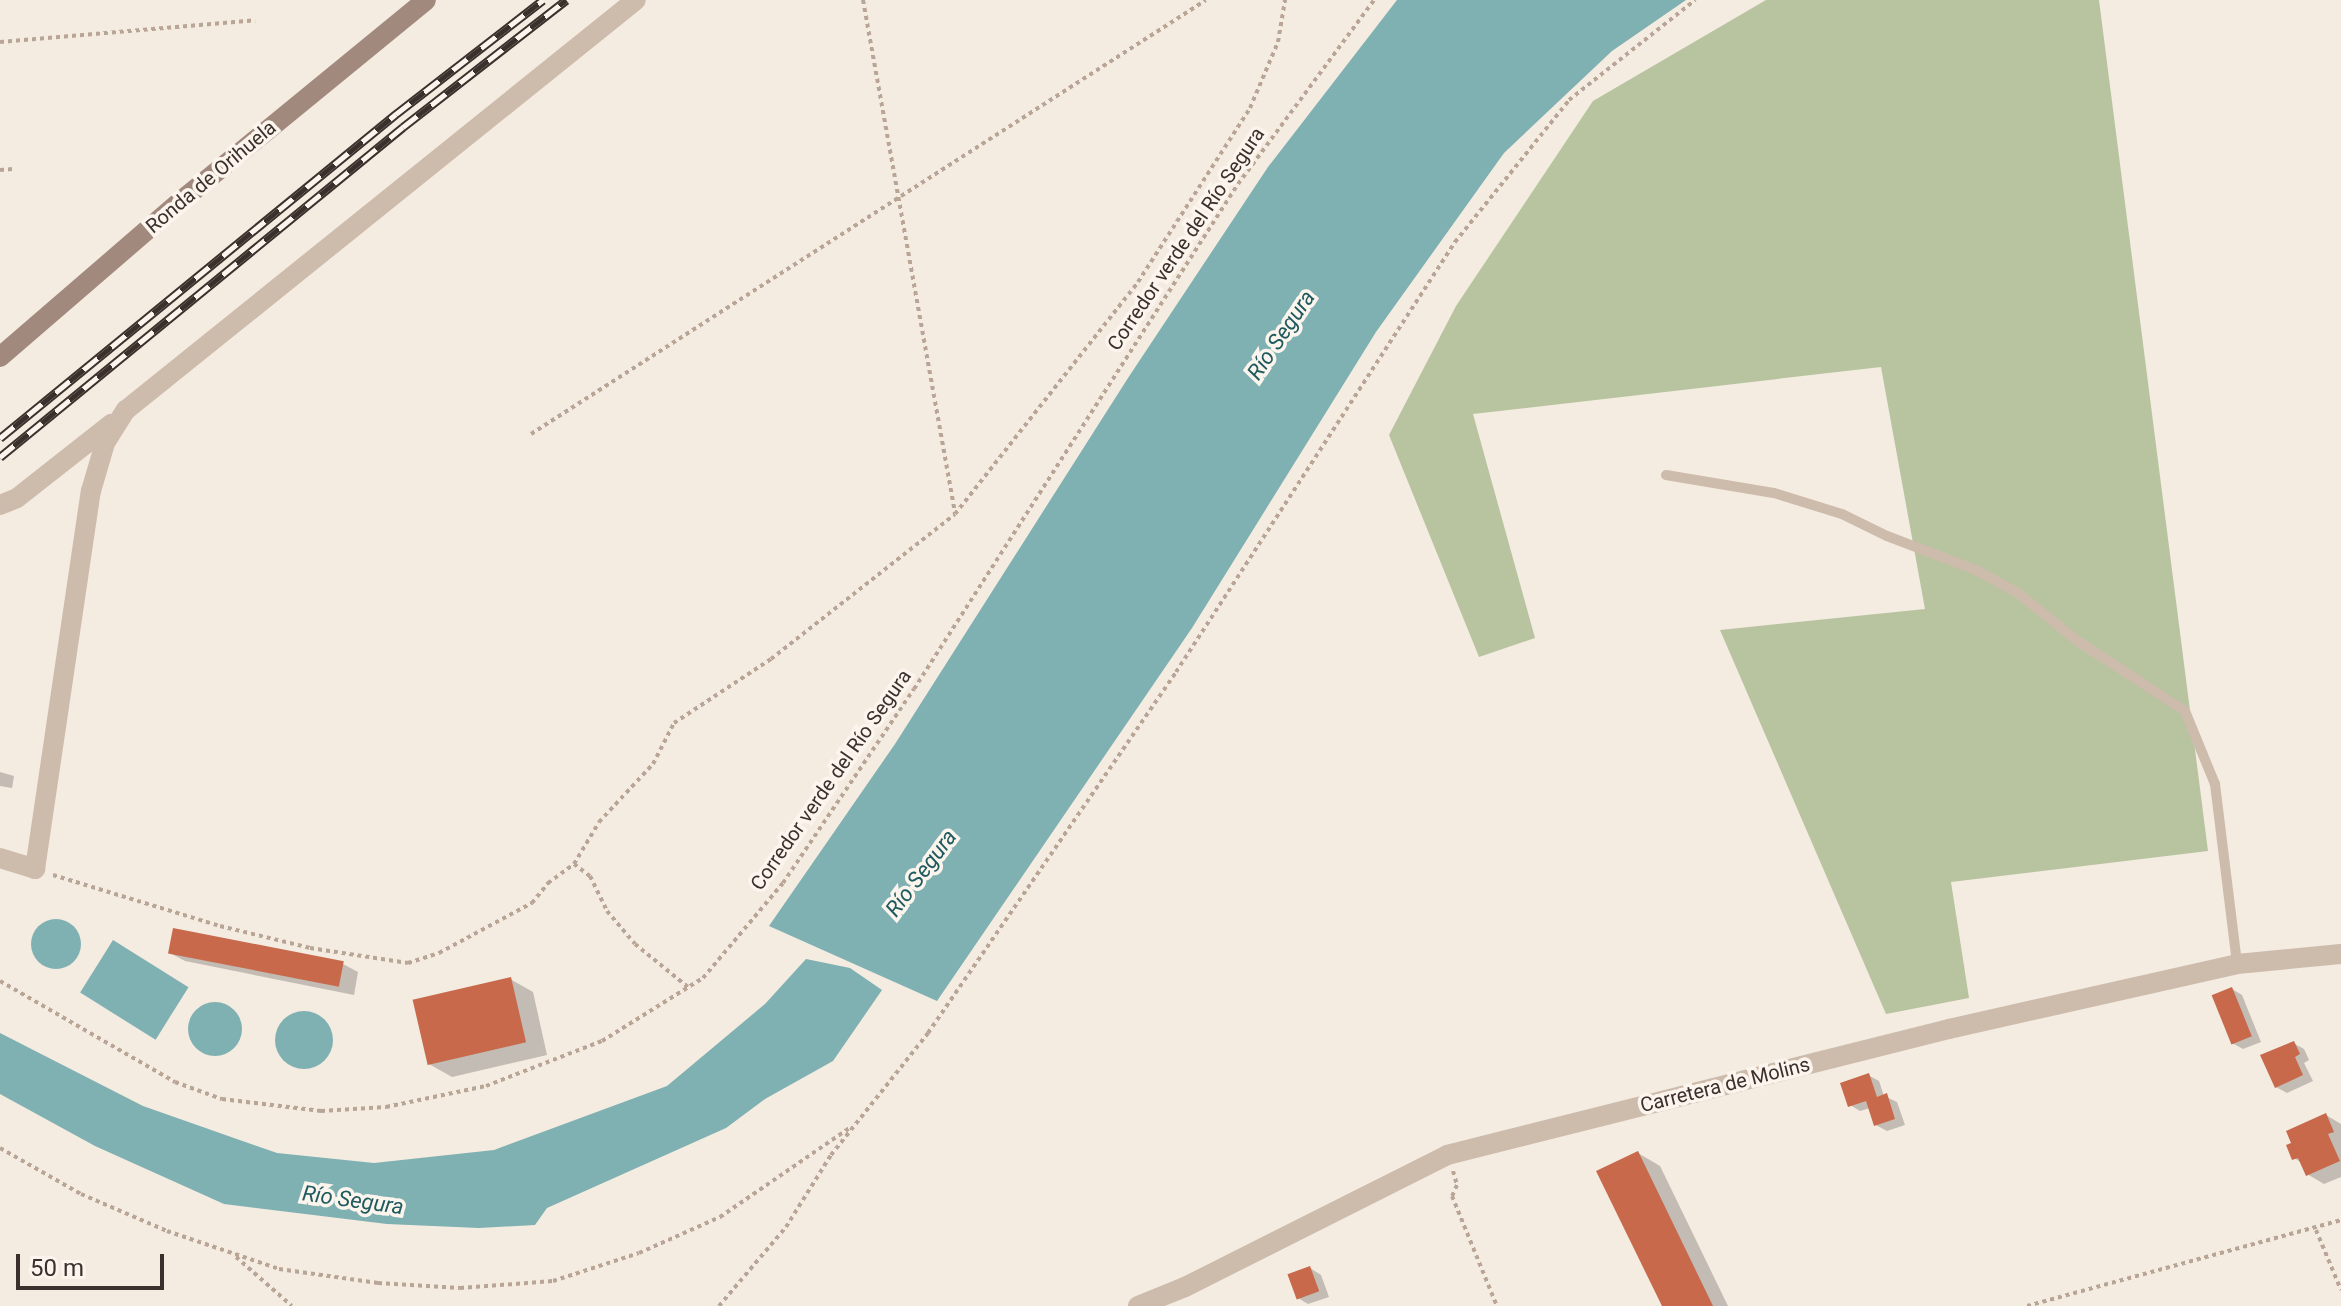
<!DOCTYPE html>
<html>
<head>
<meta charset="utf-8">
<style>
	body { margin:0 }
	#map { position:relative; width:2341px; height:1306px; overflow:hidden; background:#f4ebe1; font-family:Roboto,sans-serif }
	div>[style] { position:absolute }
	.green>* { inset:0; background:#b8c4a0 }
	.water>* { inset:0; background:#7fb0b2; transform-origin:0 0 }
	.round { border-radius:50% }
	.shadow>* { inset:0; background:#0003 }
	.building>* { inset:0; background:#c8694b; transform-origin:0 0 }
	.path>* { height:4px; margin-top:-2px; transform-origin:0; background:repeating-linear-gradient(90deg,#b9a596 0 4px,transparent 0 8px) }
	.service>* { height:10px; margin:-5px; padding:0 5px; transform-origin:5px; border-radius:5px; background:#cdbbac }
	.minor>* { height:20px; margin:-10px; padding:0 10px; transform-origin:10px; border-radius:10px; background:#cdbbac }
	.tertiary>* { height:20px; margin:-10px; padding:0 10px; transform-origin:10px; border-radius:10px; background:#cdbbac }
	.secondary>* { height:20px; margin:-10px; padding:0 10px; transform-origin:10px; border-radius:10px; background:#a18a7d }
	.rail>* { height:9px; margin-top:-4.5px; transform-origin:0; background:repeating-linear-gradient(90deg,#fbf5ee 0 18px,#3b302b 0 36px); box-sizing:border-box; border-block:2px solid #3b302b }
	span { translate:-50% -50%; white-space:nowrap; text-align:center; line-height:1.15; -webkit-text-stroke:7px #fbf5ee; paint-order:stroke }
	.street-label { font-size:20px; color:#3b302b }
	.water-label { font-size:22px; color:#1f5a5e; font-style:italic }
	.scale { position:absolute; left:16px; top:1254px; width:148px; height:36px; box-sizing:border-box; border:4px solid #3b302b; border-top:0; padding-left:10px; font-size:24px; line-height:28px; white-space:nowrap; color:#3b302b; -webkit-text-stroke:6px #fbf5ee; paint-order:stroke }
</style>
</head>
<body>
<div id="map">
	<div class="green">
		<i style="clip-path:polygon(1766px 0,2099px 0,2208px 851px,1951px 882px,1969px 998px,1886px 1014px,1720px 630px,1925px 609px,1881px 367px,1473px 414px,1535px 638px,1479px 657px,1389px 435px,1456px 306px,1593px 101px)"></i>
	</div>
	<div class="water">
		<i style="clip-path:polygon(1397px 0,1686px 0,1612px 51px,1504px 153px,1376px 332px,1192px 628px,937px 1001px,769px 926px,895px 744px,1128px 378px,1268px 167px)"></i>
		<i class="round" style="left:31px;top:919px;width:50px;height:50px"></i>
		<i style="left:113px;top:940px;width:89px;height:62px;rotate:32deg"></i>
		<i style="clip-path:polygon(806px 959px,850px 968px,882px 990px,833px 1061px,765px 1099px,726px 1128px,547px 1208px,535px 1225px,479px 1228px,387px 1224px,224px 1204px,95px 1146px,0 1094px,0 1033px,143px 1106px,277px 1153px,374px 1163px,494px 1150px,667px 1086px,765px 1004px)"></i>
		<i class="round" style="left:188px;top:1002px;width:54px;height:54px"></i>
		<i class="round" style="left:275px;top:1011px;width:58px;height:58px"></i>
	</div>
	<div class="shadow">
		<i style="clip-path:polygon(0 772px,14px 776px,12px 788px,0 786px)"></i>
		<i style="clip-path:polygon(170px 953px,343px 964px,358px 972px,354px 995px,185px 961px)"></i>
		<i style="clip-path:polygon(510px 979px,533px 992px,547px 1055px,452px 1077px,429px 1064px)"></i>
		<i style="clip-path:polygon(2232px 989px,2242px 995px,2261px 1042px,2243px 1049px,2232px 1043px)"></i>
		<i style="clip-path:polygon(2293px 1043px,2304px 1049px,2309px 1060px,2304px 1063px,2313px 1081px,2287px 1093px,2276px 1087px)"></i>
		<i style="clip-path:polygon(1868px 1075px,1879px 1081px,1884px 1096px,1897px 1102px,1905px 1125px,1887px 1131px,1876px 1125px,1870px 1108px,1860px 1111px,1850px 1105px)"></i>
		<i style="clip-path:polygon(2326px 1115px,2341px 1124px,2341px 1177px,2324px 1184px,2307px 1174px,2302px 1163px,2294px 1158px)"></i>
		<i style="clip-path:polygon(1638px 1153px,1660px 1166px,1728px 1306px,1664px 1306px)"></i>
		<i style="clip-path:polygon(1310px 1268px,1321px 1275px,1329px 1297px,1308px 1304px,1298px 1298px)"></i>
	</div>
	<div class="building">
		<i style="left:173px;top:928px;width:174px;height:26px;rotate:11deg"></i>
		<i style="left:511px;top:977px;width:67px;height:101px;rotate:77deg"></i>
		<i style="left:2232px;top:987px;width:53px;height:22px;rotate:68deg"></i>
		<i style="clip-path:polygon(2294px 1041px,2300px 1054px,2295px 1057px,2303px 1075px,2275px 1088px,2260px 1055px)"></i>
		<i style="clip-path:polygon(1869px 1073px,1877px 1097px,1887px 1093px,1895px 1119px,1874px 1126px,1866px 1101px,1848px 1107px,1840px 1083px)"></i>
		<i style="clip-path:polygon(2326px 1113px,2334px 1132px,2328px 1134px,2340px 1161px,2306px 1176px,2298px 1158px,2292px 1160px,2286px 1145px,2291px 1143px,2286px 1131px)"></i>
		<i style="clip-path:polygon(1638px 1151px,1713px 1306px,1662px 1306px,1596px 1171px)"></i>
		<i style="left:1310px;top:1266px;width:27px;height:24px;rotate:70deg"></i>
	</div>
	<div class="path">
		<i style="left:863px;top:0;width:521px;rotate:79.83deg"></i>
		<i style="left:0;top:42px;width:256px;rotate:-4.9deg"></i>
		<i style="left:0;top:170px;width:13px;rotate:-4deg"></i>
		<i style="left:531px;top:434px;width:802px;rotate:-32.74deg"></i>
		<i style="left:574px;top:864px;width:49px;rotate:-59.2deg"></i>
		<i style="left:599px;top:822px;width:79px;rotate:-47deg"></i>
		<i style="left:653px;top:764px;width:46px;rotate:-62.9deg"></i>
		<i style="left:674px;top:723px;width:116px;rotate:-33.4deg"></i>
		<i style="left:771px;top:659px;width:234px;rotate:-38.2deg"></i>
		<i style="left:955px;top:514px;width:295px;rotate:-51.7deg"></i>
		<i style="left:1138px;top:282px;width:207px;rotate:-57.2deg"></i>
		<i style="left:1250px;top:108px;width:72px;rotate:-67deg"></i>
		<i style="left:1278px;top:42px;width:43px;rotate:-80.5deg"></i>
		<i style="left:53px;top:875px;width:175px;rotate:17deg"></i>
		<i style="left:220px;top:926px;width:93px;rotate:13.7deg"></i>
		<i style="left:310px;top:948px;width:99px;rotate:8.7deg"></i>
		<i style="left:408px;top:963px;width:33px;rotate:-18deg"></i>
		<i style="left:439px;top:953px;width:106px;rotate:-28.3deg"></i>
		<i style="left:532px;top:903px;width:26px;rotate:-51deg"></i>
		<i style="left:548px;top:883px;width:32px;rotate:-36deg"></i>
		<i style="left:574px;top:864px;width:20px;rotate:37deg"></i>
		<i style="left:590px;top:876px;width:39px;rotate:64deg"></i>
		<i style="left:607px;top:911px;width:43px;rotate:49.7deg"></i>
		<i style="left:635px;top:944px;width:68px;rotate:39.1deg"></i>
		<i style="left:0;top:981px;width:202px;rotate:30deg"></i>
		<i style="left:175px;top:1082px;width:50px;rotate:19.9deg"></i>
		<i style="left:222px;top:1099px;width:100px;rotate:6.9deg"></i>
		<i style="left:321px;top:1111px;width:65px;rotate:-3.5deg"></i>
		<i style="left:386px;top:1107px;width:102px;rotate:-11.9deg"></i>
		<i style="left:486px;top:1086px;width:124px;rotate:-21.2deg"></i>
		<i style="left:602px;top:1041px;width:119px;rotate:-32deg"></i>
		<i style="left:703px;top:978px;width:124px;rotate:-49.9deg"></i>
		<i style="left:783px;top:883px;width:234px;rotate:-56deg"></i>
		<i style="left:914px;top:689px;width:600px;rotate:-57.32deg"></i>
		<i style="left:1238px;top:184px;width:229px;rotate:-53.5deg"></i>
		<i style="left:0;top:1148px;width:93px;rotate:29.6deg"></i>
		<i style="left:81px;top:1194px;width:94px;rotate:23.3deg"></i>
		<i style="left:167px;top:1231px;width:118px;rotate:18.7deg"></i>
		<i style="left:279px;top:1269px;width:100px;rotate:8deg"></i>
		<i style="left:378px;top:1283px;width:82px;rotate:3.5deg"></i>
		<i style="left:460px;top:1288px;width:93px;rotate:-4.3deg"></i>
		<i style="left:553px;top:1281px;width:90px;rotate:-18deg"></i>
		<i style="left:639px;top:1253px;width:89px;rotate:-24deg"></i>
		<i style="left:720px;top:1217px;width:159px;rotate:-34.5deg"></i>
		<i style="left:1453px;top:1171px;width:15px;rotate:74deg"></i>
		<i style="left:1457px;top:1185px;width:12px;rotate:114deg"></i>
		<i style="left:1452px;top:1196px;width:119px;rotate:67.8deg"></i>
		<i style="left:2316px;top:1230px;width:65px;rotate:67.4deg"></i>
		<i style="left:236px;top:1257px;width:74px;rotate:41.2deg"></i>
		<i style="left:719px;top:1306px;width:104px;rotate:-49.7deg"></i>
		<i style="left:786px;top:1227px;width:85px;rotate:-58deg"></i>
		<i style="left:831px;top:1155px;width:156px;rotate:-51.5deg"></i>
		<i style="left:928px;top:1033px;width:438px;rotate:-55.5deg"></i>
		<i style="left:1176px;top:672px;width:513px;rotate:-57.02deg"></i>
		<i style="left:1455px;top:242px;width:182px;rotate:-51.2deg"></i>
		<i style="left:1569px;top:100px;width:161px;rotate:-38.4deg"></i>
		<i style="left:2027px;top:1306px;width:326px;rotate:-15.3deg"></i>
	</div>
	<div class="service">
		<i style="left:1666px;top:475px;width:109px;rotate:9.5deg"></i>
		<i style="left:1774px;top:493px;width:71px;rotate:17.2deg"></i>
		<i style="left:1842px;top:514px;width:50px;rotate:26.1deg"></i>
		<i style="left:1887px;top:536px;width:95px;rotate:20.9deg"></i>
		<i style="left:1976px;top:570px;width:48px;rotate:28.7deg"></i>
		<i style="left:2018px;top:593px;width:75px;rotate:39deg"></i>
		<i style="left:2076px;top:640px;width:130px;rotate:33.1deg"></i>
		<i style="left:2185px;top:711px;width:79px;rotate:67.7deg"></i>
		<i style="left:2215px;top:784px;width:181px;rotate:83deg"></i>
	</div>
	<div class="minor">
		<i style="left:0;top:505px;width:18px;rotate:-22deg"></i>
		<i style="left:17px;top:498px;width:120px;rotate:-38.2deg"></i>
		<i style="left:0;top:858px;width:37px;rotate:17deg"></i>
		<i style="left:35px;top:869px;width:382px;rotate:-81.6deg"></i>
		<i style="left:91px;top:491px;width:50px;rotate:-73.7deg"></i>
		<i style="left:105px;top:443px;width:39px;rotate:-58deg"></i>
		<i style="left:126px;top:410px;width:654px;rotate:-38.8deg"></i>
	</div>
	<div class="tertiary">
		<i style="left:1138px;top:1306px;width:51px;rotate:-22deg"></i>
		<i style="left:1185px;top:1287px;width:293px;rotate:-26.7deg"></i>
		<i style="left:1447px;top:1155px;width:518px;rotate:-14.09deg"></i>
		<i style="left:1949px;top:1029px;width:295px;rotate:-12.7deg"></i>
		<i style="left:2237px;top:964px;width:104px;rotate:-5.5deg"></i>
	</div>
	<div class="secondary">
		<i style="left:0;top:357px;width:240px;rotate:-40.8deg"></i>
		<i style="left:182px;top:200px;width:315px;rotate:-39.3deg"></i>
	</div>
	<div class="rail">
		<i style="left:0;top:438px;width:512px;rotate:-39.29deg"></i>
		<i style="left:396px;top:114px;width:186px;rotate:-37.8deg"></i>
		<i style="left:0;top:457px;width:521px;rotate:-39.31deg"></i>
		<i style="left:403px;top:127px;width:207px;rotate:-37.9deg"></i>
	</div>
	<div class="street-label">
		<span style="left:211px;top:177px;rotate:-40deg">Ronda de Orihuela</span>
		<span style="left:1186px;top:239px;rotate:-56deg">Corredor verde del Río Segura</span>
		<span style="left:831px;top:780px;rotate:-55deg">Corredor verde del Río Segura</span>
		<span style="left:1725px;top:1085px;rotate:-14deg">Carretera de Molins</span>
	</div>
	<div class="water-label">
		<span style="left:1281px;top:335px;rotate:-56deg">Río Segura</span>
		<span style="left:921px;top:873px;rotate:-53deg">Río Segura</span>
		<span style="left:353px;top:1200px;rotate:8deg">Río Segura</span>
	</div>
	<div class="scale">50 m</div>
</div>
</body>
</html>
